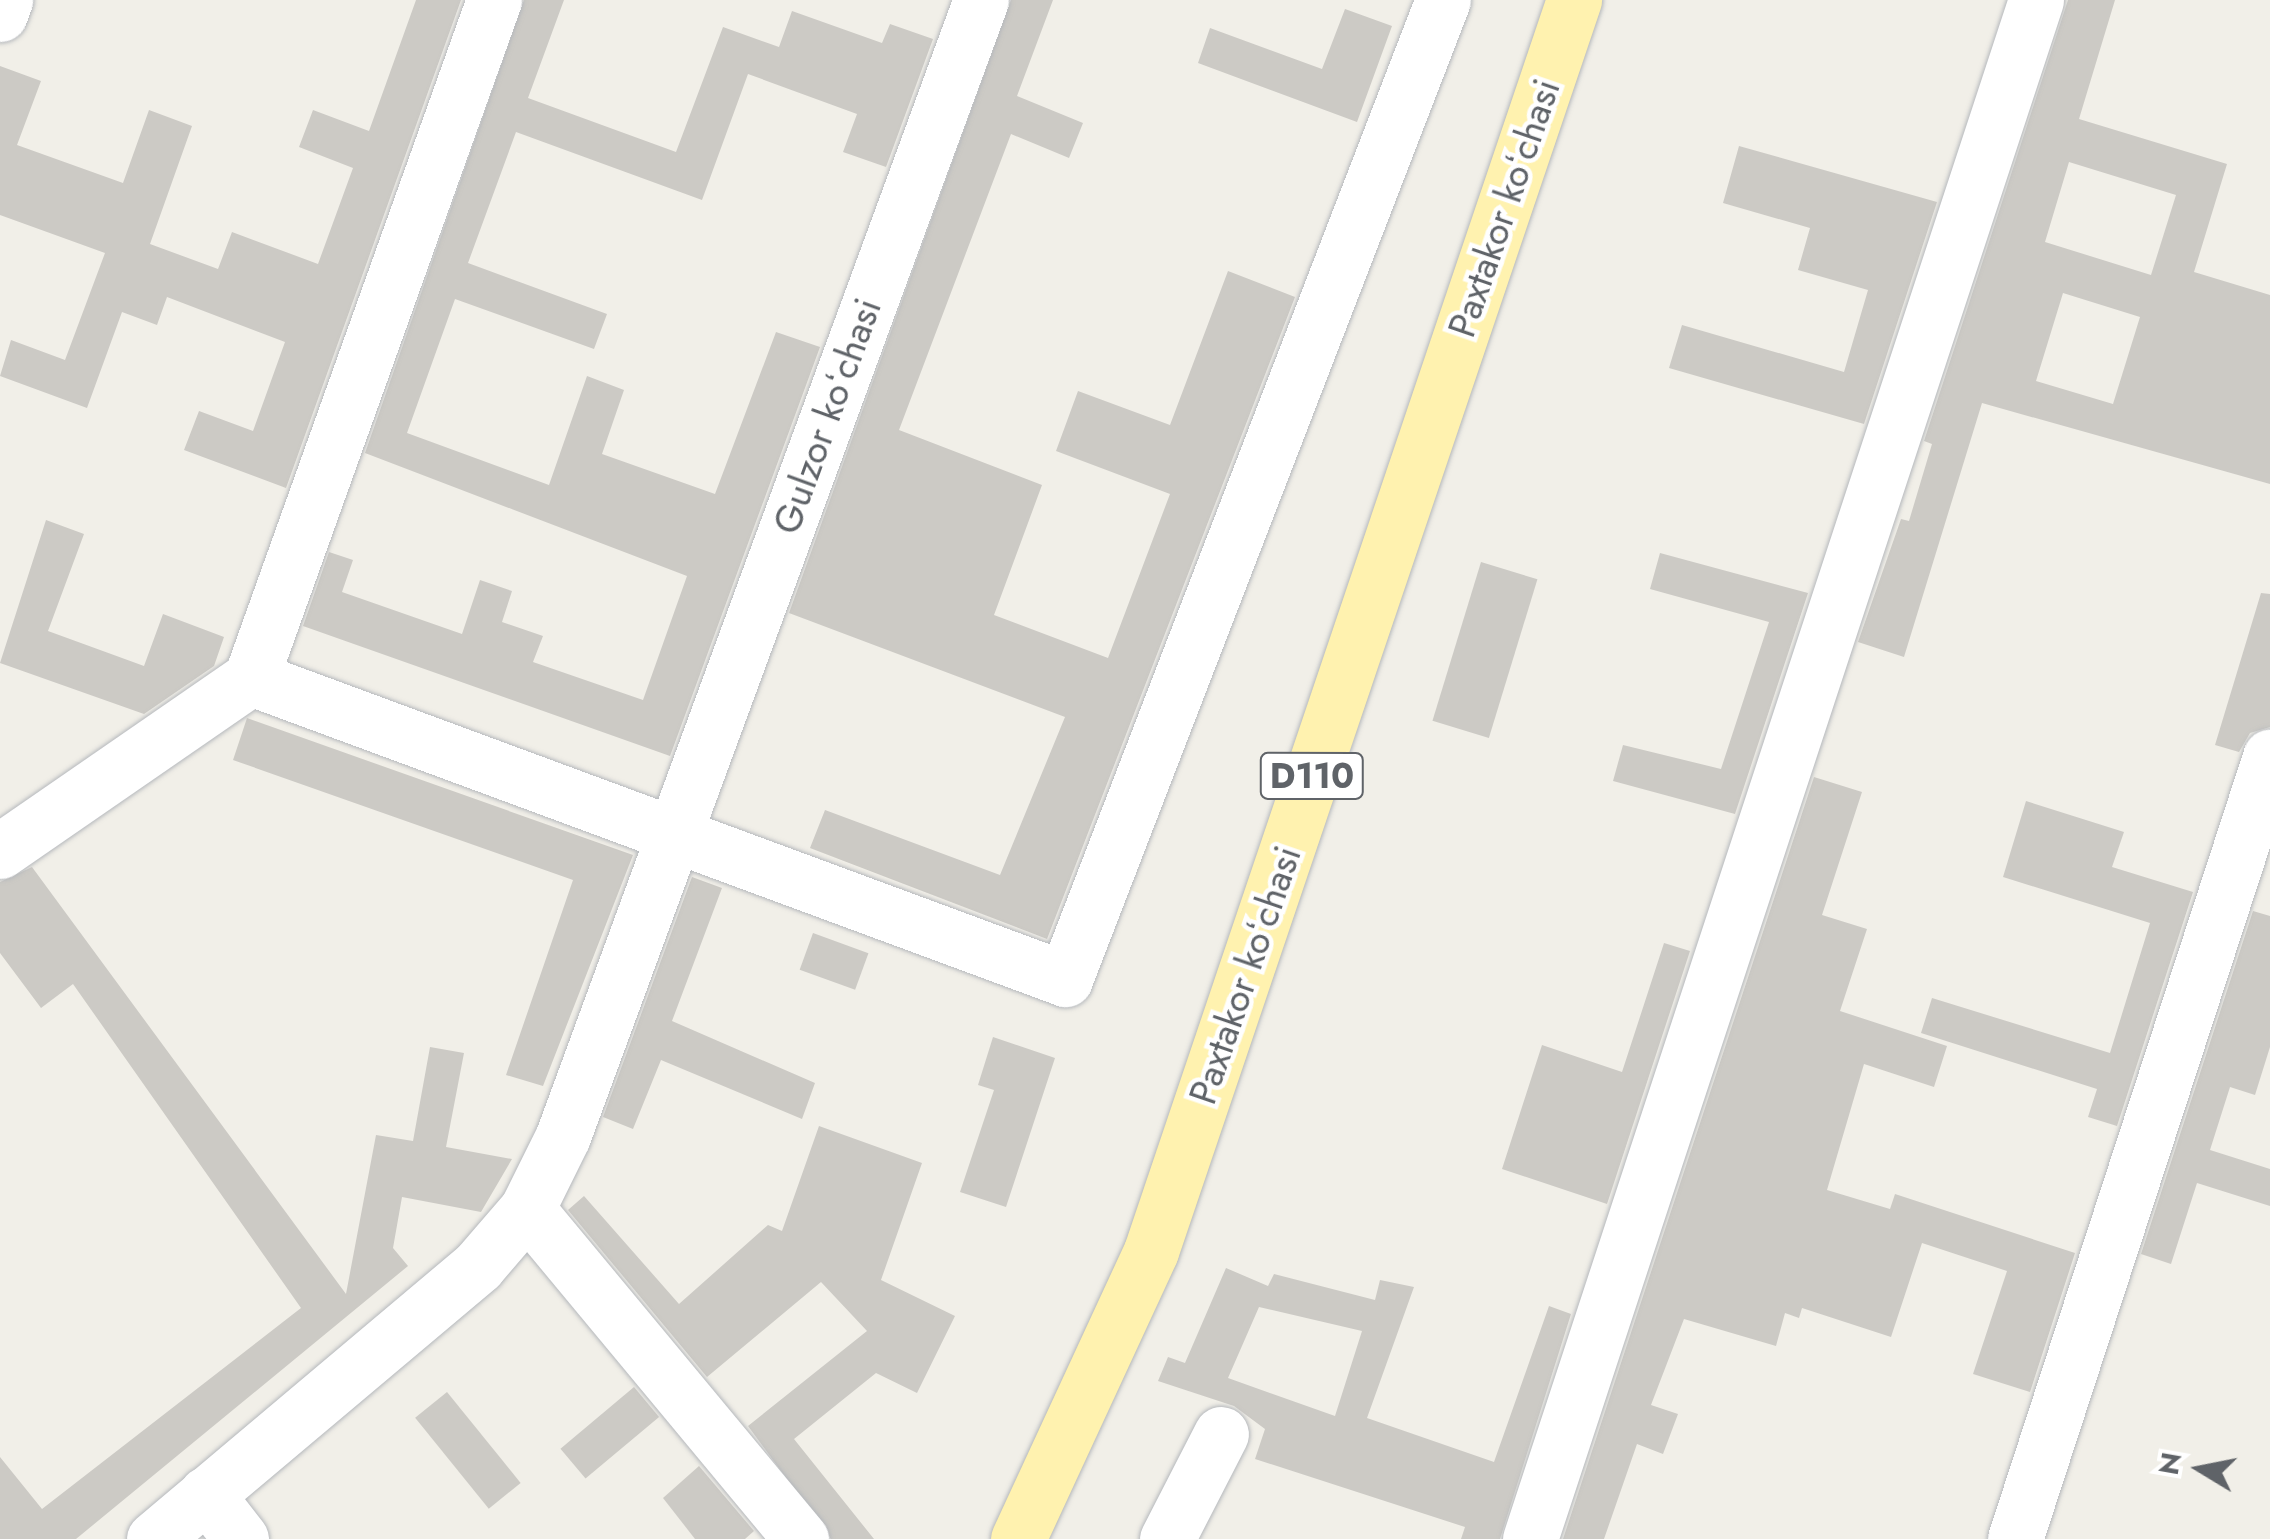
<!DOCTYPE html>
<html>
<head>
<meta charset="utf-8">
<style>
	body { margin:0 }
	#map { position:relative; width:2270px; height:1539px; overflow:hidden; background:#f1efe8; font-family:Jost,sans-serif }
	div>[style] { position:absolute }
	.building>* { inset:0; background:#cccac5; transform-origin:0 0 }
	.roads { filter:drop-shadow(0 0 2px #b5b8bc) drop-shadow(0 0 2px #b5b8bc) }
	.minor>* { height:55px; margin:-27.5px; padding:0 27.5px; transform-origin:27.5px; border-radius:27.5px; background:#fff }
	.major>* { height:55px; margin:-27.5px; padding:0 27.5px; transform-origin:27.5px; border-radius:27.5px; background:#fff2af }
	span { translate:-50% -50%; white-space:nowrap; text-align:center; line-height:1.15; -webkit-text-stroke:9px #fff; paint-order:stroke }
	.shield-label span { padding:2px 8px; background:#fff; border:2px solid; border-radius:8px; -webkit-text-stroke-width:0 }
	.shield-label { font-size:35px; color:#5f6368; font-weight:700 }
	.street-label { font-size:38px; color:#5f6368 }
	.north { position:absolute; left:2150px; top:1419px; width:100px; height:100px; -webkit-text-stroke:8px #fff; paint-order:stroke; rotate:280deg; font-size:28px; font-weight:700; line-height:40px; text-align:center; color:#5f6368 }
	.north::after { content:''; display:block; margin:auto; width:35px; height:45px; background:#5f6368; clip-path:polygon(50% 0,100% 100%,50% 72%,0 100%) }
</style>
</head>
<body>
<div id="map">
	<div class="building">
		<i style="clip-path:polygon(416px 0,461px 0,286px 488px,184px 450px,199px 411px,253px 431px,285px 342px,167px 297px,157px 325px,122px 312px,87px 408px,0 376px,11px 340px,65px 360px,105px 253px,0 215px,0 66px,41px 81px,17px 145px,123px 183px,149px 110px,192px 126px,150px 244px,218px 269px,232px 232px,318px 264px,353px 168px,299px 147px,313px 110px,369px 131px)"></i>
		<i style="clip-path:polygon(524px 0,564px 0,528px 98px,676px 152px,723px 27px,779px 47px,792px 11px,882px 43px,890px 24px,933px 39px,886px 167px,843px 152px,857px 114px,748px 74px,702px 200px,516px 132px,468px 263px,607px 314px,594px 349px,455px 299px,407px 433px,549px 485px,587px 376px,624px 390px,602px 454px,715px 494px,776px 332px,820px 347px,670px 756px,303px 626px,329px 552px,353px 560px,342px 592px,462px 634px,480px 580px,512px 591px,502px 622px,543px 636px,533px 662px,643px 700px,687px 576px,365px 453px)"></i>
		<i style="clip-path:polygon(1011px 0,1053px 0,1017px 96px,1083px 123px,1069px 158px,1011px 134px,899px 430px,1042px 485px,994px 615px,1108px 658px,1170px 494px,1056px 451px,1078px 391px,1170px 425px,1228px 271px,1295px 297px,1047px 939px,810px 848px,825px 810px,1000px 875px,1065px 717px,789px 613px)"></i>
		<i style="clip-path:polygon(evenodd,2068px 0,2115px 0,2079px 119px,2227px 164px,2194px 272px,2270px 295px,2270px 484px,1982px 403px,1904px 657px,1858px 642px,1901px 519px,1909px 521px,1932px 444px,1924px 441px,2068px 0,2069px 162px,2176px 195px,2151px 275px,2045px 242px,2069px 162px,2068px 0,2063px 293px,2140px 317px,2113px 404px,2036px 381px,2063px 293px)"></i>
		<i style="clip-path:polygon(1345px 9px,1392px 26px,1357px 122px,1198px 63px,1210px 28px,1322px 69px)"></i>
		<i style="clip-path:polygon(1739px 146px,1937px 202px,1864px 424px,1669px 368px,1682px 325px,1844px 372px,1868px 290px,1798px 270px,1810px 228px,1723px 203px)"></i>
		<i style="clip-path:polygon(46px 520px,84px 534px,48px 631px,144px 666px,163px 614px,224px 637px,214px 666px,144px 714px,0 663px)"></i>
		<i style="clip-path:polygon(1660px 553px,1808px 593px,1735px 814px,1613px 781px,1623px 745px,1721px 769px,1769px 622px,1650px 589px)"></i>
		<i style="left:1481px;top:562px;width:59px;height:166px;rotate:17deg"></i>
		<i style="clip-path:polygon(2261px 593px,2270px 594px,2270px 727px,2250px 733px,2239px 752px,2215px 745px)"></i>
		<i style="clip-path:polygon(247px 718px,633px 855px,543px 1086px,506px 1075px,573px 880px,233px 760px)"></i>
		<i style="clip-path:polygon(1814px 777px,1862px 792px,1822px 915px,1867px 929px,1840px 1011px,1947px 1046px,1934px 1087px,1864px 1064px,1827px 1190px,1890px 1209px,1895px 1194px,2075px 1253px,2030px 1392px,1973px 1374px,2007px 1271px,1922px 1243px,1891px 1337px,1802px 1308px,1799px 1318px,1785px 1313px,1776px 1346px,1684px 1319px,1651px 1405px,1678px 1414px,1663px 1454px,1637px 1444px,1604px 1539px,1563px 1539px)"></i>
		<i style="clip-path:polygon(2026px 801px,2124px 832px,2112px 867px,2193px 892px,2117px 1126px,2088px 1117px,2097px 1089px,1921px 1033px,1932px 998px,2110px 1053px,2150px 923px,2003px 877px)"></i>
		<i style="clip-path:polygon(32px 867px,346px 1294px,376px 1135px,413px 1141px,430px 1047px,464px 1053px,446px 1147px,512px 1159px,481px 1212px,402px 1197px,393px 1248px,408px 1266px,76px 1539px,0 1539px,0 1457px,42px 1509px,301px 1308px,73px 984px,41px 1008px,0 953px,0 882px)"></i>
		<i style="clip-path:polygon(692px 877px,722px 888px,672px 1021px,815px 1083px,802px 1119px,661px 1060px,633px 1129px,603px 1117px)"></i>
		<i style="clip-path:polygon(2253px 911px,2270px 916px,2270px 1047px,2255px 1095px,2230px 1087px,2210px 1150px,2270px 1169px,2270px 1206px,2197px 1183px,2171px 1264px,2141px 1254px)"></i>
		<i style="left:813px;top:933px;width:59px;height:39px;rotate:20deg"></i>
		<i style="clip-path:polygon(1664px 943px,1690px 951px,1607px 1204px,1502px 1169px,1542px 1045px,1622px 1072px)"></i>
		<i style="clip-path:polygon(993px 1037px,1055px 1058px,1006px 1207px,960px 1192px,994px 1090px,978px 1085px)"></i>
		<i style="clip-path:polygon(819px 1126px,922px 1163px,881px 1280px,955px 1316px,917px 1393px,876px 1373px,794px 1439px,874px 1539px,831px 1539px,748px 1426px,867px 1331px,821px 1282px,707px 1377px,568px 1210px,584px 1196px,679px 1304px,768px 1225px,782px 1231px)"></i>
		<i style="clip-path:polygon(evenodd,1226px 1268px,1268px 1286px,1274px 1274px,1375px 1300px,1380px 1280px,1414px 1287px,1367px 1418px,1494px 1462px,1549px 1306px,1571px 1314px,1500px 1539px,1461px 1539px,1465px 1527px,1255px 1459px,1265px 1429px,1234px 1406px,1158px 1381px,1168px 1357px,1185px 1363px,1226px 1268px,1259px 1307px,1362px 1331px,1335px 1416px,1228px 1378px,1259px 1307px)"></i>
		<i style="left:634px;top:1387px;width:39px;height:96px;rotate:50deg"></i>
		<i style="left:447px;top:1392px;width:117px;height:41px;rotate:51deg"></i>
		<i style="clip-path:polygon(699px 1466px,754px 1531px,745px 1539px,695px 1539px,663px 1498px)"></i>
	</div>
	<div class="roads">
		<div class="minor">
			<i style="left:0;top:14px;width:15px;rotate:-70deg"></i>
			<i style="left:251px;top:678px;width:868px;rotate:20.29deg"></i>
			<i style="left:1065px;top:979px;width:1049px;rotate:-68.89deg"></i>
			<i style="left:251px;top:678px;width:720px;rotate:-70.28deg"></i>
			<i style="left:0;top:851px;width:305px;rotate:-34.6deg"></i>
			<i style="left:527px;top:1209px;width:429px;rotate:50.3deg"></i>
			<i style="left:206px;top:1494px;width:57px;rotate:52.1deg"></i>
			<i style="left:154px;top:1539px;width:424px;rotate:-40.1deg"></i>
			<i style="left:478px;top:1266px;width:75px;rotate:-49.3deg"></i>
			<i style="left:527px;top:1209px;width:81px;rotate:-63.7deg"></i>
			<i style="left:563px;top:1136px;width:1210px;rotate:-69.8deg"></i>
			<i style="left:1167px;top:1539px;width:118px;rotate:-62.8deg"></i>
			<i style="left:1530px;top:1539px;width:1620px;rotate:-71.8deg"></i>
			<i style="left:2015px;top:1539px;width:823px;rotate:-71.94deg"></i>
		</div>
		<div class="major">
			<i style="left:1018px;top:1539px;width:317px;rotate:-65.2deg"></i>
			<i style="left:1151px;top:1251px;width:1321px;rotate:-71.32deg"></i>
		</div>
	</div>
	<div class="shield-label">
		<span style="left:1312px;top:776px">D110</span>
	</div>
	<div class="street-label">
		<span style="left:1504px;top:208px;rotate:-71deg">Paxtakor koʻchasi</span>
		<span style="left:827px;top:416px;rotate:-70deg">Gulzor koʻchasi</span>
		<span style="left:1245px;top:975px;rotate:-71deg">Paxtakor koʻchasi</span>
	</div>
	<div class="north">N</div>
</div>
</body>
</html>
